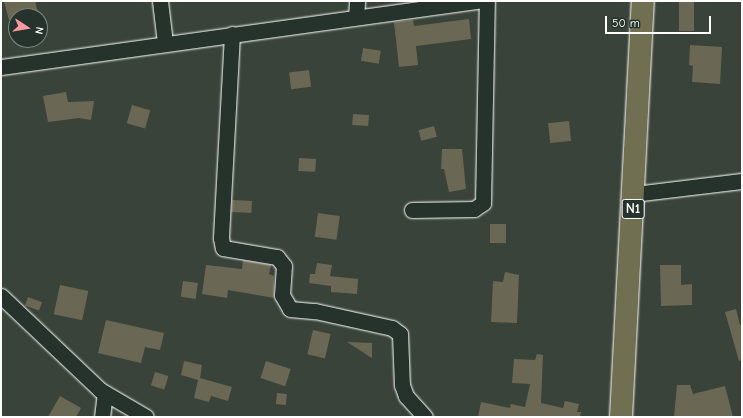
<!DOCTYPE html>
<html>
<head>
<meta charset="utf-8">
<style>
	body { margin:0 }
	#map { position:relative; width:743px; height:418px; overflow:hidden; background:#3a4339; font-family:"Comic Neue",sans-serif }
	div>[style] { position:absolute }
	.building>* { inset:0; background:#6a6854; transform-origin:0 0 }
	.roads { filter:drop-shadow(0 0 1px #fff) drop-shadow(0 0 1px #fff) }
	.minor>* { height:15px; margin:-7.5px; padding:0 7.5px; transform-origin:7.5px; border-radius:7.5px; background:#26332d }
	.trunk>* { height:22px; margin:-11px; padding:0 11px; transform-origin:11px; border-radius:11px; background:#716f52 }
	span { translate:-50% -50%; white-space:nowrap; text-align:center; line-height:1.15; -webkit-text-stroke:3px #26332d; paint-order:stroke }
	.shield-label span { padding:1px 3px; background:#26332d; border:1px solid; border-radius:3px; -webkit-text-stroke-width:0 }
	.shield-label { font-size:14px; color:#fff; font-weight:700 }
	.frame { position:absolute; inset:0; border:2px solid #fff; pointer-events:none }
	.north { position:absolute; left:8px; top:8px; width:40px; height:40px; box-sizing:border-box; background:#26332d; border:1px solid #7d8581; border-radius:50%; rotate:102deg; font-size:11px; font-weight:700; line-height:16px; text-align:center; color:#fff }
	.north::after { content:''; display:block; margin:auto; width:14px; height:18px; background:#ff9aa2; clip-path:polygon(50% 0,100% 100%,50% 72%,0 100%) }
	.scale { position:absolute; left:605px; top:16px; width:106px; height:18px; box-sizing:border-box; border:2px solid #fff; border-top:0; padding-left:5px; font-size:12px; line-height:14px; white-space:nowrap; color:#fff; -webkit-text-stroke:3px #26332d; paint-order:stroke }
</style>
</head>
<body>
<div id="map">
	<div class="building">
		<i style="clip-path:polygon(4px 1px,35px 1px,38px 12px,16px 16px,9px 20px)"></i>
		<i style="left:679px;top:1px;width:15px;height:30px"></i>
		<i style="clip-path:polygon(469px 19px,471px 39px,416px 46px,418px 65px,399px 67px,394px 22px,413px 20px,414px 26px)"></i>
		<i style="clip-path:polygon(690px 45px,722px 47px,720px 84px,692px 82px,693px 66px,689px 65px)"></i>
		<i style="left:363px;top:48px;width:18px;height:13px;rotate:9deg"></i>
		<i style="left:309px;top:70px;width:17px;height:20px;rotate:83deg"></i>
		<i style="clip-path:polygon(66px 92px,68px 102px,94px 101px,91px 120px,79px 118px,48px 122px,43px 96px)"></i>
		<i style="left:132px;top:105px;width:19px;height:19px;rotate:16deg"></i>
		<i style="left:353px;top:114px;width:16px;height:11px;rotate:4deg"></i>
		<i style="left:569px;top:121px;width:20px;height:21px;rotate:84deg"></i>
		<i style="left:434px;top:126px;width:11px;height:16px;rotate:75deg"></i>
		<i style="clip-path:polygon(442px 149px,462px 149px,466px 189px,449px 192px,444px 169px,441px 169px)"></i>
		<i style="left:299px;top:158px;width:17px;height:13px;rotate:3deg"></i>
		<i style="left:232px;top:200px;width:20px;height:12px;rotate:3deg"></i>
		<i style="left:318px;top:213px;width:22px;height:24px;rotate:8deg"></i>
		<i style="left:490px;top:224px;width:16px;height:19px"></i>
		<i style="clip-path:polygon(243px 260px,271px 265px,269px 274px,274px 276px,274px 298px,228px 290px,227px 298px,202px 294px,206px 265px,242px 269px)"></i>
		<i style="clip-path:polygon(317px 263px,332px 265px,330px 276px,358px 279px,357px 294px,331px 292px,331px 286px,309px 283px,310px 274px,315px 274px)"></i>
		<i style="clip-path:polygon(660px 265px,681px 265px,681px 285px,692px 284px,692px 305px,661px 306px)"></i>
		<i style="clip-path:polygon(505px 272px,519px 275px,517px 323px,491px 322px,493px 281px,503px 282px)"></i>
		<i style="left:183px;top:281px;width:15px;height:16px;rotate:8deg"></i>
		<i style="left:60px;top:285px;width:29px;height:30px;rotate:12deg"></i>
		<i style="left:28px;top:297px;width:15px;height:9px;rotate:20deg"></i>
		<i style="clip-path:polygon(736px 309px,740px 325px,742px 324px,742px 360px,739px 361px,725px 312px)"></i>
		<i style="clip-path:polygon(106px 320px,164px 333px,160px 350px,145px 347px,141px 363px,98px 353px)"></i>
		<i style="left:313px;top:330px;width:18px;height:25px;rotate:13deg"></i>
		<i style="clip-path:polygon(347px 342px,372px 343px,372px 358px)"></i>
		<i style="clip-path:polygon(537px 354px,543px 355px,541px 403px,563px 408px,565px 401px,579px 404px,577px 412px,581px 412px,580px 417px,478px 417px,481px 402px,510px 408px,511px 404px,525px 407px,530px 384px,512px 383px,514px 359px,535px 360px)"></i>
		<i style="clip-path:polygon(184px 361px,202px 365px,200px 378px,232px 387px,228px 401px,211px 396px,209px 402px,194px 398px,198px 380px,181px 375px)"></i>
		<i style="left:266px;top:361px;width:26px;height:18px;rotate:18deg"></i>
		<i style="left:155px;top:372px;width:14px;height:14px;rotate:17deg"></i>
		<i style="clip-path:polygon(677px 385px,690px 385px,693px 394px,725px 386px,733px 417px,674px 417px)"></i>
		<i style="left:277px;top:393px;width:10px;height:11px;rotate:6deg"></i>
		<i style="clip-path:polygon(60px 396px,81px 408px,76px 417px,48px 417px)"></i>
	</div>
	<div class="roads">
		<div class="minor">
			<i style="left:160px;top:1px;width:42px;rotate:83.2deg"></i>
			<i style="left:356px;top:17px;width:16px;rotate:-86deg"></i>
			<i style="left:232px;top:34px;width:204px;rotate:93.1deg"></i>
			<i style="left:221px;top:238px;width:10px;rotate:79deg"></i>
			<i style="left:223px;top:248px;width:55px;rotate:9.5deg"></i>
			<i style="left:277px;top:257px;width:11px;rotate:52deg"></i>
			<i style="left:284px;top:266px;width:29px;rotate:94deg"></i>
			<i style="left:282px;top:295px;width:16px;rotate:60deg"></i>
			<i style="left:290px;top:309px;width:25px;rotate:5deg"></i>
			<i style="left:315px;top:311px;width:79px;rotate:12.4deg"></i>
			<i style="left:392px;top:328px;width:10px;rotate:37deg"></i>
			<i style="left:400px;top:334px;width:51px;rotate:87.8deg"></i>
			<i style="left:402px;top:385px;width:12px;rotate:70deg"></i>
			<i style="left:406px;top:396px;width:28px;rotate:48deg"></i>
			<i style="left:1px;top:67px;width:483px;rotate:-7.9deg"></i>
			<i style="left:634px;top:194px;width:109px;rotate:-6.9deg"></i>
			<i style="left:412px;top:210px;width:62px;rotate:-0.9deg"></i>
			<i style="left:474px;top:209px;width:11px;rotate:-34deg"></i>
			<i style="left:483px;top:203px;width:202px;rotate:-88.9deg"></i>
			<i style="left:1px;top:296px;width:137px;rotate:43.5deg"></i>
			<i style="left:100px;top:390px;width:53px;rotate:30.4deg"></i>
			<i style="left:102px;top:417px;width:24px;rotate:-83deg"></i>
		</div>
		<div class="trunk">
			<i style="left:621px;top:417px;width:417px;rotate:-87deg"></i>
		</div>
	</div>
	<div class="shield-label">
		<span style="left:633px;top:209px">N1</span>
	</div>
	<div class="frame"></div>
	<div class="north">N</div>
	<div class="scale">50 m</div>
</div>
</body>
</html>
